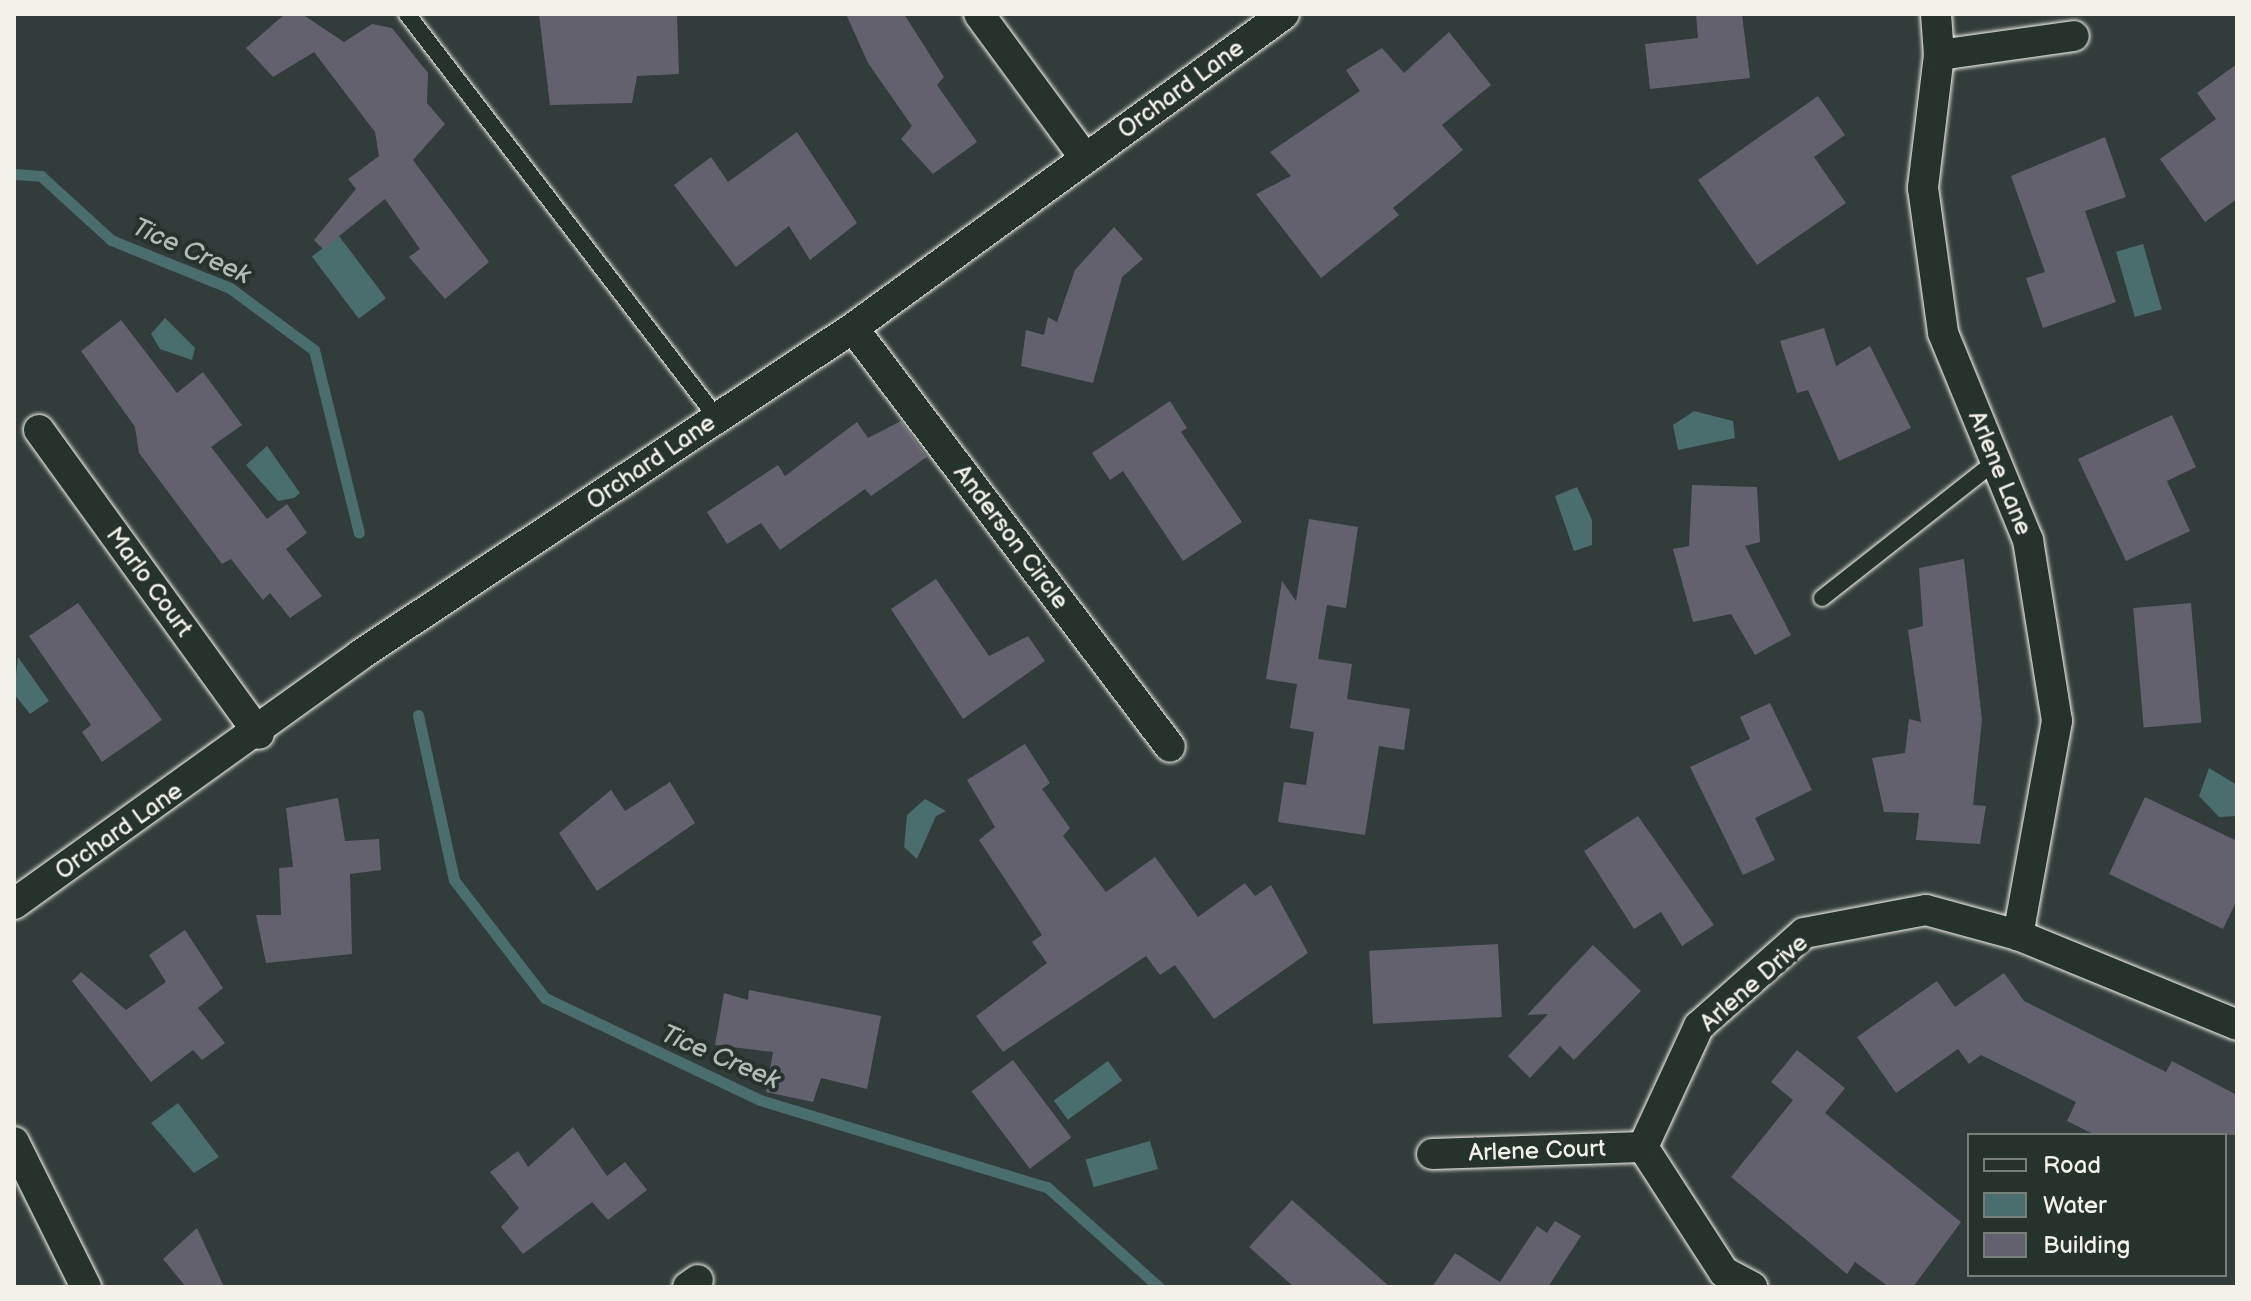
<!DOCTYPE html>
<html>
<head>
<meta charset="utf-8">
<style>
	body { margin:0 }
	#map { position:relative; width:2251px; height:1301px; overflow:hidden; background:#323c3a; font-family:"Balsamiq Sans",sans-serif }
	div>[style] { position:absolute }
	.water>* { inset:0; background:#496e6d; transform-origin:0 0 }
	.stream>* { height:11px; margin:-5.5px; padding:0 5.5px; transform-origin:5.5px; border-radius:5.5px; background:#496e6d }
	.building>* { inset:0; background:#63616d; transform-origin:0 0 }
	.roads { filter:drop-shadow(0 0 2px #f4f1e8) drop-shadow(0 0 2px #f4f1e8) }
	.service>* { height:16px; margin:-8px; padding:0 8px; transform-origin:8px; border-radius:8px; background:#26332d }
	.minor>* { height:30px; margin:-15px; padding:0 15px; transform-origin:15px; border-radius:15px; background:#26332d }
	span { translate:-50% -50%; white-space:nowrap; text-align:center; line-height:1.15; -webkit-text-stroke:8px #26332d; paint-order:stroke }
	.street-label { font-size:24px; color:#f4f1e8 }
	.water-label { font-size:26px; color:#b0bdb7; font-style:italic }
	.frame { position:absolute; inset:0; border:16px solid #f4f1e8; pointer-events:none }
	.legend { position:absolute; left:1967px; top:1133px; width:260px; height:144px; box-sizing:border-box; background:#26332d; border:2px solid #787f78; margin:0; padding:10px 14px; list-style:none; font-size:24px; color:#f4f1e8 }
	.legend li { display:flex; align-items:center; gap:16px; height:40px }
	.legend b { width:40px; border:2px solid #787f78 }
</style>
</head>
<body>
<div id="map">
	<div class="water">
		<i style="left:339px;top:236px;width:78px;height:34px;rotate:53deg"></i>
		<i style="left:2143px;top:244px;width:68px;height:28px;rotate:74deg"></i>
		<i style="clip-path:polygon(165px 318px,195px 348px,192px 360px,160px 349px,151px 334px)"></i>
		<i style="clip-path:polygon(1694px 411px,1733px 421px,1735px 438px,1678px 450px,1673px 425px)"></i>
		<i style="clip-path:polygon(267px 446px,300px 493px,294px 498px,278px 501px,246px 465px)"></i>
		<i style="clip-path:polygon(1577px 487px,1592px 520px,1592px 545px,1574px 551px,1555px 496px)"></i>
		<i style="clip-path:polygon(18px 657px,49px 701px,30px 714px,14px 694px)"></i>
		<i style="clip-path:polygon(2209px 768px,2237px 785px,2237px 816px,2219px 817px,2199px 796px)"></i>
		<i style="clip-path:polygon(925px 799px,946px 811px,936px 816px,917px 859px,904px 847px,907px 815px)"></i>
		<i style="left:1108px;top:1061px;width:24px;height:67px;rotate:54deg"></i>
		<i style="clip-path:polygon(178px 1103px,219px 1157px,194px 1173px,151px 1123px)"></i>
		<i style="left:1150px;top:1141px;width:29px;height:67px;rotate:74deg"></i>
	</div>
	<div class="stream">
		<i style="left:14px;top:174px;width:27px;rotate:4deg"></i>
		<i style="left:41px;top:176px;width:95px;rotate:42.4deg"></i>
		<i style="left:111px;top:240px;width:128px;rotate:22deg"></i>
		<i style="left:230px;top:288px;width:104px;rotate:36.4deg"></i>
		<i style="left:314px;top:350px;width:188px;rotate:76.2deg"></i>
		<i style="left:418px;top:715px;width:169px;rotate:77.7deg"></i>
		<i style="left:454px;top:880px;width:149px;rotate:52.4deg"></i>
		<i style="left:545px;top:998px;width:238px;rotate:25.4deg"></i>
		<i style="left:760px;top:1100px;width:300px;rotate:16.9deg"></i>
		<i style="left:1047px;top:1187px;width:150px;rotate:41.8deg"></i>
	</div>
	<div class="building">
		<i style="clip-path:polygon(285px 14px,302px 14px,344px 42px,372px 24px,392px 28px,428px 73px,427px 103px,445px 124px,413px 160px,489px 262px,445px 299px,409px 257px,420px 249px,385px 199px,323px 249px,314px 240px,356px 189px,348px 179px,379px 156px,375px 132px,314px 52px,273px 77px,246px 48px)"></i>
		<i style="clip-path:polygon(539px 14px,677px 14px,679px 74px,637px 76px,632px 103px,550px 105px)"></i>
		<i style="clip-path:polygon(846px 14px,904px 14px,944px 77px,937px 85px,977px 142px,933px 174px,901px 139px,912px 126px,868px 63px)"></i>
		<i style="clip-path:polygon(1696px 14px,1742px 14px,1750px 78px,1650px 89px,1645px 44px,1698px 38px)"></i>
		<i style="clip-path:polygon(1449px 32px,1491px 85px,1442px 125px,1463px 150px,1393px 208px,1399px 215px,1321px 278px,1256px 194px,1291px 176px,1270px 152px,1360px 91px,1346px 70px,1382px 48px,1404px 73px)"></i>
		<i style="clip-path:polygon(2237px 64px,2237px 199px,2205px 222px,2160px 159px,2216px 119px,2197px 93px)"></i>
		<i style="clip-path:polygon(1818px 96px,1845px 135px,1814px 157px,1846px 203px,1757px 265px,1698px 180px)"></i>
		<i style="clip-path:polygon(797px 132px,857px 223px,810px 260px,789px 226px,736px 267px,674px 185px,711px 157px,728px 182px)"></i>
		<i style="clip-path:polygon(2105px 137px,2126px 197px,2085px 211px,2116px 302px,2043px 328px,2026px 278px,2045px 272px,2011px 176px)"></i>
		<i style="clip-path:polygon(1114px 227px,1143px 259px,1122px 277px,1093px 383px,1021px 366px,1026px 330px,1044px 335px,1048px 317px,1057px 322px,1075px 270px)"></i>
		<i style="clip-path:polygon(121px 320px,177px 393px,203px 372px,242px 425px,211px 447px,267px 519px,287px 504px,307px 533px,286px 549px,322px 596px,290px 618px,270px 593px,263px 600px,231px 559px,222px 564px,139px 453px,135px 427px,81px 351px)"></i>
		<i style="clip-path:polygon(1824px 328px,1836px 366px,1870px 346px,1911px 428px,1839px 461px,1808px 390px,1797px 393px,1780px 341px)"></i>
		<i style="clip-path:polygon(1170px 401px,1187px 428px,1181px 432px,1242px 522px,1183px 561px,1123px 471px,1110px 480px,1092px 453px)"></i>
		<i style="clip-path:polygon(2172px 415px,2196px 467px,2167px 481px,2190px 531px,2126px 561px,2078px 459px)"></i>
		<i style="clip-path:polygon(901px 421px,927px 457px,871px 496px,865px 489px,780px 550px,761px 523px,727px 544px,707px 512px,778px 465px,785px 476px,857px 422px,868px 438px)"></i>
		<i style="clip-path:polygon(1692px 485px,1757px 487px,1760px 542px,1745px 546px,1791px 635px,1755px 655px,1731px 614px,1693px 622px,1673px 549px,1689px 546px)"></i>
		<i style="clip-path:polygon(1309px 519px,1358px 527px,1346px 608px,1327px 605px,1318px 659px,1352px 664px,1347px 699px,1410px 709px,1404px 750px,1379px 746px,1365px 835px,1278px 822px,1284px 782px,1306px 785px,1314px 732px,1290px 728px,1297px 684px,1266px 679px,1282px 581px,1296px 601px)"></i>
		<i style="clip-path:polygon(1964px 559px,1982px 720px,1973px 805px,1986px 806px,1980px 844px,1916px 840px,1919px 813px,1884px 812px,1872px 758px,1905px 753px,1909px 719px,1921px 722px,1908px 630px,1923px 626px,1919px 568px)"></i>
		<i style="clip-path:polygon(936px 579px,989px 656px,1028px 636px,1045px 661px,963px 719px,891px 609px)"></i>
		<i style="clip-path:polygon(78px 603px,162px 720px,102px 762px,82px 732px,91px 725px,29px 636px)"></i>
		<i style="left:2191px;top:603px;width:120px;height:58px;rotate:85deg"></i>
		<i style="clip-path:polygon(1770px 703px,1812px 790px,1755px 818px,1775px 860px,1743px 875px,1690px 767px,1750px 739px,1740px 717px)"></i>
		<i style="clip-path:polygon(1025px 744px,1050px 783px,1042px 789px,1070px 828px,1063px 836px,1106px 892px,1155px 857px,1198px 917px,1245px 883px,1255px 896px,1271px 885px,1308px 953px,1214px 1019px,1175px 965px,1160px 975px,1146px 956px,1003px 1052px,976px 1016px,1047px 963px,1032px 942px,1042px 935px,979px 840px,995px 827px,967px 780px)"></i>
		<i style="clip-path:polygon(670px 782px,695px 823px,597px 891px,559px 833px,611px 790px,625px 811px)"></i>
		<i style="clip-path:polygon(2145px 797px,2237px 841px,2237px 900px,2223px 929px,2109px 874px)"></i>
		<i style="clip-path:polygon(338px 798px,345px 841px,379px 839px,381px 870px,350px 874px,352px 954px,266px 963px,256px 915px,281px 915px,279px 868px,293px 867px,286px 808px)"></i>
		<i style="clip-path:polygon(1638px 816px,1714px 925px,1682px 946px,1661px 912px,1634px 929px,1584px 851px)"></i>
		<i style="clip-path:polygon(185px 930px,223px 988px,198px 1008px,225px 1043px,202px 1060px,193px 1050px,151px 1082px,72px 981px,81px 972px,126px 1010px,166px 982px,149px 955px)"></i>
		<i style="left:1498px;top:944px;width:73px;height:129px;rotate:87deg"></i>
		<i style="clip-path:polygon(1593px 945px,1641px 991px,1574px 1060px,1560px 1046px,1530px 1078px,1508px 1056px,1548px 1014px,1527px 1015px)"></i>
		<i style="clip-path:polygon(2004px 973px,2024px 1001px,2166px 1072px,2172px 1061px,2237px 1095px,2237px 1135px,2095px 1135px,2067px 1121px,2076px 1102px,1981px 1055px,1969px 1064px,1958px 1049px,1896px 1093px,1857px 1037px,1937px 981px,1955px 1007px)"></i>
		<i style="clip-path:polygon(749px 990px,881px 1016px,867px 1089px,821px 1078px,813px 1102px,766px 1092px,773px 1052px,715px 1045px,724px 993px,748px 1000px)"></i>
		<i style="clip-path:polygon(1797px 1050px,1845px 1088px,1825px 1113px,1961px 1222px,1913px 1287px,1889px 1287px,1855px 1262px,1847px 1274px,1731px 1177px,1793px 1100px,1771px 1082px)"></i>
		<i style="left:1013px;top:1060px;width:97px;height:52px;rotate:53deg"></i>
		<i style="clip-path:polygon(573px 1127px,607px 1176px,625px 1162px,647px 1190px,608px 1220px,592px 1202px,523px 1254px,501px 1227px,519px 1208px,490px 1172px,518px 1151px,528px 1167px)"></i>
		<i style="clip-path:polygon(1292px 1200px,1390px 1287px,1294px 1287px,1249px 1247px)"></i>
		<i style="clip-path:polygon(1555px 1221px,1581px 1236px,1548px 1287px,1432px 1287px,1455px 1253px,1500px 1282px,1537px 1226px,1547px 1233px)"></i>
		<i style="clip-path:polygon(197px 1228px,224px 1287px,186px 1287px,163px 1259px)"></i>
	</div>
	<div class="roads">
		<div class="service">
			<i style="left:407px;top:14px;width:509px;rotate:52.5deg"></i>
			<i style="left:1822px;top:598px;width:221px;rotate:-38.2deg"></i>
		</div>
		<div class="minor">
			<i style="left:979px;top:14px;width:177px;rotate:53.7deg"></i>
			<i style="left:1936px;top:14px;width:41px;rotate:85.8deg"></i>
			<i style="left:1939px;top:55px;width:134px;rotate:96.9deg"></i>
			<i style="left:1923px;top:188px;width:146px;rotate:82.1deg"></i>
			<i style="left:1943px;top:333px;width:224px;rotate:67.7deg"></i>
			<i style="left:2028px;top:540px;width:183px;rotate:80.9deg"></i>
			<i style="left:2057px;top:721px;width:218px;rotate:100.3deg"></i>
			<i style="left:1939px;top:55px;width:136px;rotate:-8deg"></i>
			<i style="left:853px;top:328px;width:525px;rotate:52.89deg"></i>
			<i style="left:39px;top:430px;width:375px;rotate:54.1deg"></i>
			<i style="left:14px;top:904px;width:426px;rotate:-35.7deg"></i>
			<i style="left:360px;top:655px;width:592px;rotate:-33.56deg"></i>
			<i style="left:853px;top:328px;width:533px;rotate:-36.07deg"></i>
			<i style="left:14px;top:1142px;width:162px;rotate:63.6deg"></i>
			<i style="left:1643px;top:1147px;width:133px;rotate:-65.2deg"></i>
			<i style="left:1699px;top:1026px;width:140px;rotate:-41.5deg"></i>
			<i style="left:1804px;top:933px;width:124px;rotate:-10.7deg"></i>
			<i style="left:1926px;top:910px;width:95px;rotate:15.2deg"></i>
			<i style="left:2018px;top:935px;width:237px;rotate:22.3deg"></i>
			<i style="left:1643px;top:1147px;width:149px;rotate:57.1deg"></i>
			<i style="left:1724px;top:1272px;width:32px;rotate:28deg"></i>
			<i style="left:1432px;top:1154px;width:211px;rotate:-1.9deg"></i>
			<i style="left:688px;top:1287px;width:12px;rotate:-35deg"></i>
		</div>
	</div>
	<div class="street-label">
		<span style="left:1181px;top:89px;rotate:-36deg">Orchard Lane</span>
		<span style="left:651px;top:462px;rotate:-34deg">Orchard Lane</span>
		<span style="left:2000px;top:473px;rotate:68deg">Arlene Lane</span>
		<span style="left:1011px;top:537px;rotate:53deg">Anderson Circle</span>
		<span style="left:149px;top:582px;rotate:54deg">Marlo Court</span>
		<span style="left:119px;top:831px;rotate:-35deg">Orchard Lane</span>
		<span style="left:1754px;top:983px;rotate:-41deg">Arlene Drive</span>
		<span style="left:1537px;top:1151px;rotate:-2deg">Arlene Court</span>
	</div>
	<div class="water-label">
		<span style="left:191px;top:252px;rotate:24deg">Tice Creek</span>
		<span style="left:720px;top:1058px;rotate:23deg">Tice Creek</span>
	</div>
	<div class="frame"></div>
	<ul class="legend">
	<li><b style="height:10px;background:#26332d"></b>Road</li>
	<li><b style="height:22px;background:#496e6d"></b>Water</li>
	<li><b style="height:22px;background:#63616d"></b>Building</li>
	</ul>
</div>
</body>
</html>
